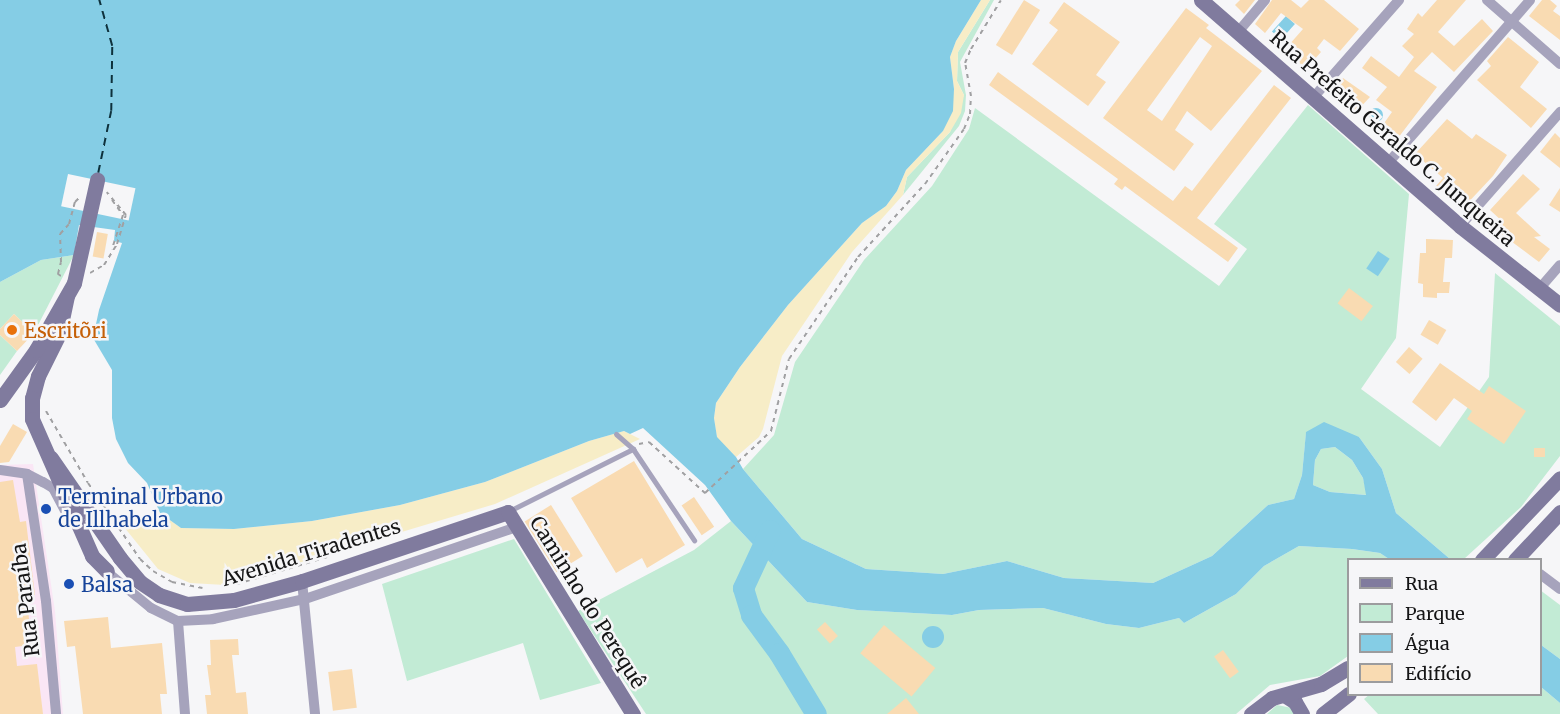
<!DOCTYPE html>
<html>
<head>
<meta charset="utf-8">
<style>
	body { margin:0 }
	#map { position:relative; width:1560px; height:714px; overflow:hidden; background:#f6f6f8; font-family:Merriweather,serif }
	div>[style] { position:absolute }
	.commercial>* { inset:0; background:#fae6f5 }
	.green>* { inset:0; background:#c2ebd5 }
	.sand>* { inset:0; background:#f7edc7 }
	.water>* { inset:0; background:#85cde5; transform-origin:0 0 }
	.round { border-radius:50% }
	.pier>* { inset:0; background:#f6f6f8; transform-origin:0 0 }
	.river>* { height:21px; margin:-10.5px; padding:0 10.5px; transform-origin:10.5px; border-radius:10.5px; background:#85cde5 }
	.ferry>* { height:1.5px; margin-top:-0.75px; transform-origin:0; background:repeating-linear-gradient(90deg,#0e313c 0 8px,transparent 0 14px) }
	.building>* { inset:0; background:#f9dbb2; transform-origin:0 0 }
	.path>* { height:2px; margin-top:-1px; transform-origin:0; background:repeating-linear-gradient(90deg,#a0a0a2 0 4.5px,transparent 0 9px) }
	.lane>* { height:5px; margin:-2.5px; padding:0 2.5px; transform-origin:2.5px; border-radius:2.5px; background:#a6a3bc }
	.street>* { height:10px; margin:-5px; padding:0 5px; transform-origin:5px; border-radius:5px; background:#a6a3bc }
	.secondary>* { height:15px; margin:-7.5px; padding:0 7.5px; transform-origin:7.5px; border-radius:7.5px; background:#807b9e }
	.dots>* { width:16px; height:16px; translate:-50% -50%; box-sizing:border-box; border:3px solid #f6f6f8; border-radius:50% }
	span { translate:-50% -50%; white-space:nowrap; text-align:center; line-height:1.15; -webkit-text-stroke:5px #f6f6f8; paint-order:stroke }
	.street-label { font-size:20px; color:#151516 }
	.food-label { font-size:20px; color:#c56008 }
	.left { translate:0 -50%; text-align:left }
	.transit-label { font-size:20px; color:#164399 }
	.legend { position:absolute; left:1347px; top:558px; width:195px; height:138px; box-sizing:border-box; background:#f6f6f8; border:2px solid #9c9c9e; margin:0; padding:8px 10px; list-style:none; font-size:18px; color:#151516 }
	.legend li { display:flex; align-items:center; gap:12px; height:30px }
	.legend b { width:30px; border:2px solid #9c9c9e }
</style>
</head>
<body>
<div id="map">
	<div class="commercial">
		<i style="clip-path:polygon(33px 464px,55px 611px,63px 714px,0 714px,0 465px)"></i>
	</div>
	<div class="green">
		<i style="clip-path:polygon(990px 0,994px 0,960px 62px,966px 95px,965px 111px,959px 126px,903px 195px,907px 177px,950px 132px,964px 95px,957px 81px,958px 52px)"></i>
		<i style="clip-path:polygon(1308px 105px,1409px 194px,1396px 338px,1361px 389px,1440px 447px,1489px 377px,1495px 273px,1560px 326px,1560px 456px,1521px 507px,1464px 559px,1450px 559px,1396px 513px,1382px 469px,1359px 437px,1306px 433px,1302px 475px,1294px 499px,1268px 505px,1212px 556px,1153px 583px,1064px 578px,1007px 561px,943px 574px,866px 569px,802px 539px,743px 469px,774px 435px,795px 362px,864px 260px,932px 186px,969px 129px,975px 108px,1219px 286px,1247px 249px,1214px 224px)"></i>
		<i style="clip-path:polygon(74px 255px,34px 333px,14px 314px,0 329px,0 282px,41px 260px)"></i>
		<i style="clip-path:polygon(0 335px,17px 351px,0 375px)"></i>
		<i style="clip-path:polygon(1335px 447px,1352px 460px,1363px 478px,1367px 495px,1330px 492px,1313px 485px,1315px 460px,1321px 449px)"></i>
		<i style="clip-path:polygon(731px 521px,807px 602px,857px 610px,952px 615px,979px 610px,1043px 608px,1106px 624px,1139px 628px,1179px 618px,1184px 623px,1236px 594px,1264px 566px,1299px 546px,1352px 549px,1380px 553px,1389px 559px,1348px 560px,1348px 656px,1320px 676px,1270px 685px,1236px 714px,646px 714px,578px 611px,694px 550px)"></i>
		<i style="clip-path:polygon(514px 539px,601px 683px,540px 700px,523px 643px,407px 681px,382px 584px)"></i>
		<i style="clip-path:polygon(1540px 590px,1560px 605px,1560px 659px,1541px 645px)"></i>
		<i style="clip-path:polygon(1541px 687px,1560px 703px,1560px 714px,1378px 714px,1364px 699px,1370px 694px,1540px 694px)"></i>
		<i style="clip-path:polygon(1277px 705px,1292px 708px,1296px 714px,1267px 714px)"></i>
	</div>
	<div class="sand">
		<i style="clip-path:polygon(981px 0,990px 0,958px 52px,957px 81px,964px 95px,961px 113px,950px 132px,907px 177px,903px 195px,852px 252px,782px 356px,763px 429px,759px 437px,736px 457px,717px 438px,714px 418px,716px 403px,740px 367px,788px 305px,862px 223px,886px 206px,897px 191px,906px 170px,943px 131px,954px 89px,950px 57px,956px 41px)"></i>
		<i style="clip-path:polygon(624px 431px,640px 439px,495px 504px,225px 585px,190px 583px,158px 569px,124px 527px,160px 513px,181px 528px,234px 529px,312px 521px,400px 505px,485px 482px,589px 441px)"></i>
	</div>
	<div class="water">
		<i style="clip-path:polygon(evenodd,0 0,981px 0,956px 41px,950px 57px,954px 89px,953px 111px,943px 131px,906px 170px,897px 191px,886px 206px,862px 223px,788px 305px,740px 367px,716px 403px,714px 418px,717px 437px,736px 457px,743px 469px,802px 539px,866px 569px,943px 574px,1007px 561px,1064px 578px,1153px 583px,1212px 556px,1268px 505px,1294px 499px,1302px 475px,1306px 432px,1324px 422px,1359px 437px,1382px 469px,1396px 513px,1450px 559px,1389px 559px,1380px 553px,1352px 549px,1299px 546px,1264px 566px,1236px 594px,1184px 623px,1179px 618px,1139px 628px,1106px 624px,1043px 608px,979px 610px,952px 615px,857px 610px,807px 602px,731px 521px,705px 485px,643px 428px,630px 434px,624px 431px,589px 441px,485px 482px,400px 505px,312px 521px,234px 529px,181px 528px,160px 513px,147px 483px,128px 463px,116px 439px,112px 418px,112px 370px,93px 338px,99px 310px,122px 243px,114px 241px,115px 230px,79px 225px,74px 255px,41px 260px,0 282px,0 0,1335px 447px,1352px 460px,1363px 478px,1366px 495px,1330px 492px,1313px 485px,1315px 460px,1321px 449px,1335px 447px)"></i>
		<i style="left:1286px;top:16px;width:12px;height:21px;rotate:42deg"></i>
		<i class="round" style="left:1369px;top:108px;width:14px;height:14px"></i>
		<i style="left:1378px;top:251px;width:14px;height:21px;rotate:34deg"></i>
		<i class="round" style="left:922px;top:626px;width:22px;height:22px"></i>
		<i style="clip-path:polygon(1541px 645px,1560px 659px,1560px 703px,1541px 687px)"></i>
	</div>
	<div class="pier">
		<i style="left:68px;top:174px;width:69px;height:33px;rotate:12deg"></i>
	</div>
	<div class="river">
		<i style="left:770px;top:530px;width:64px;rotate:115deg"></i>
		<i style="left:743px;top:588px;width:28px;rotate:73deg"></i>
		<i style="left:751px;top:615px;width:47px;rotate:53.6deg"></i>
		<i style="left:779px;top:653px;width:71px;rotate:58.8deg"></i>
	</div>
	<div class="ferry">
		<i style="left:98px;top:173px;width:63px;rotate:-78.2deg"></i>
		<i style="left:111px;top:111px;width:65px;rotate:-89.1deg"></i>
		<i style="left:112px;top:46px;width:48px;rotate:-105.8deg"></i>
	</div>
	<div class="building">
		<i style="left:1024px;top:0;width:19px;height:53px;rotate:32deg"></i>
		<i style="clip-path:polygon(1240px 0,1255px 0,1244px 14px,1235px 5px)"></i>
		<i style="clip-path:polygon(1272px 0,1291px 0,1301px 8px,1309px 0,1324px 0,1359px 29px,1340px 51px,1324px 39px,1317px 48px,1321px 52px,1306px 69px,1298px 62px,1302px 58px,1288px 46px,1303px 29px,1281px 13px,1265px 33px,1255px 24px)"></i>
		<i style="clip-path:polygon(1437px 0,1466px 0,1438px 32px,1454px 46px,1482px 19px,1493px 31px,1454px 72px,1432px 52px,1414px 71px,1437px 87px,1398px 138px,1382px 126px,1392px 112px,1376px 100px,1387px 87px,1362px 68px,1371px 56px,1399px 77px,1414px 57px,1402px 46px,1414px 34px,1407px 29px,1418px 13px,1422px 17px)"></i>
		<i style="clip-path:polygon(1542px 0,1550px 0,1557px 6px,1553px 11px,1560px 16px,1560px 40px,1529px 16px)"></i>
		<i style="clip-path:polygon(1064px 2px,1120px 42px,1096px 75px,1106px 82px,1088px 106px,1032px 64px,1058px 30px,1049px 23px)"></i>
		<i style="clip-path:polygon(evenodd,1186px 8px,1209px 25px,1206px 28px,1262px 71px,1211px 131px,1187px 111px,1175px 130px,1194px 144px,1174px 171px,1103px 118px,1186px 8px,1200px 37px,1212px 46px,1162px 121px,1147px 110px,1200px 37px)"></i>
		<i style="clip-path:polygon(1508px 37px,1539px 62px,1520px 87px,1547px 109px,1531px 128px,1477px 80px,1491px 66px,1487px 61px)"></i>
		<i style="clip-path:polygon(998px 72px,1173px 201px,1185px 186px,1192px 191px,1274px 85px,1291px 98px,1197px 218px,1238px 248px,1228px 262px,1125px 186px,1122px 190px,1114px 184px,1118px 179px,989px 85px)"></i>
		<i style="clip-path:polygon(1343px 78px,1370px 97px,1356px 112px,1334px 90px)"></i>
		<i style="clip-path:polygon(1447px 119px,1472px 139px,1476px 134px,1507px 155px,1493px 176px,1463px 208px,1436px 186px,1443px 178px,1415px 154px)"></i>
		<i style="clip-path:polygon(1555px 133px,1560px 138px,1560px 168px,1540px 152px)"></i>
		<i style="clip-path:polygon(1523px 174px,1540px 189px,1516px 213px,1541px 236px,1534px 237px,1550px 249px,1539px 262px,1496px 230px,1503px 222px,1490px 210px)"></i>
		<i style="clip-path:polygon(1560px 188px,1560px 212px,1549px 205px)"></i>
		<i style="left:97px;top:232px;width:11px;height:25px;rotate:10deg"></i>
		<i style="clip-path:polygon(1426px 239px,1453px 240px,1452px 258px,1445px 258px,1443px 282px,1450px 282px,1449px 293px,1437px 293px,1437px 298px,1423px 297px,1423px 284px,1418px 283px,1420px 253px,1426px 253px)"></i>
		<i style="left:1349px;top:288px;width:30px;height:19px;rotate:37deg"></i>
		<i style="clip-path:polygon(14px 314px,34px 333px,17px 351px,0 335px,0 329px)"></i>
		<i style="left:1429px;top:320px;width:20px;height:17px;rotate:30deg"></i>
		<i style="left:1409px;top:347px;width:18px;height:20px;rotate:41deg"></i>
		<i style="clip-path:polygon(1440px 363px,1484px 394px,1489px 386px,1526px 411px,1504px 444px,1467px 419px,1472px 411px,1454px 398px,1436px 421px,1412px 402px)"></i>
		<i style="clip-path:polygon(13px 424px,27px 432px,9px 462px,0 463px,0 446px)"></i>
		<i style="left:1534px;top:448px;width:11px;height:9px"></i>
		<i style="clip-path:polygon(634px 461px,685px 545px,647px 568px,642px 558px,616px 573px,571px 498px)"></i>
		<i style="clip-path:polygon(13px 480px,20px 522px,26px 521px,35px 595px,26px 596px,30px 626px,36px 626px,38px 644px,15px 647px,17px 666px,37px 664px,43px 714px,0 714px,0 482px)"></i>
		<i style="left:694px;top:497px;width:36px;height:15px;rotate:56deg"></i>
		<i style="left:551px;top:505px;width:60px;height:31px;rotate:58deg"></i>
		<i style="clip-path:polygon(108px 617px,111px 648px,162px 643px,167px 694px,160px 694px,162px 714px,83px 714px,75px 646px,67px 647px,64px 621px)"></i>
		<i style="left:825px;top:622px;width:19px;height:11px;rotate:47deg"></i>
		<i style="left:884px;top:625px;width:67px;height:37px;rotate:40deg"></i>
		<i style="clip-path:polygon(238px 639px,239px 655px,232px 655px,236px 693px,246px 692px,248px 714px,207px 714px,205px 695px,211px 695px,207px 665px,211px 665px,210px 640px)"></i>
		<i style="left:1223px;top:650px;width:27px;height:11px;rotate:54deg"></i>
		<i style="left:352px;top:669px;width:39px;height:24px;rotate:83deg"></i>
		<i style="clip-path:polygon(906px 698px,919px 714px,887px 714px)"></i>
	</div>
	<div class="path">
		<i style="left:112px;top:200px;width:19px;rotate:54deg"></i>
		<i style="left:123px;top:215px;width:36px;rotate:108deg"></i>
		<i style="left:90px;top:273px;width:16px;rotate:-30deg"></i>
		<i style="left:104px;top:265px;width:25px;rotate:-58deg"></i>
		<i style="left:117px;top:244px;width:30px;rotate:-73deg"></i>
		<i style="left:126px;top:215px;width:30px;rotate:-130deg"></i>
		<i style="left:61px;top:276px;width:4px;rotate:-146deg"></i>
		<i style="left:58px;top:274px;width:12px;rotate:-76deg"></i>
		<i style="left:61px;top:262px;width:28px;rotate:-92deg"></i>
		<i style="left:60px;top:234px;width:13px;rotate:-48deg"></i>
		<i style="left:69px;top:224px;width:23px;rotate:-75deg"></i>
		<i style="left:75px;top:202px;width:7px;rotate:-45deg"></i>
		<i style="left:46px;top:411px;width:83px;rotate:59.7deg"></i>
		<i style="left:88px;top:483px;width:92px;rotate:55.6deg"></i>
		<i style="left:140px;top:559px;width:18px;rotate:43deg"></i>
		<i style="left:153px;top:571px;width:22px;rotate:30deg"></i>
		<i style="left:172px;top:582px;width:31px;rotate:11deg"></i>
		<i style="left:639px;top:444px;width:10px;rotate:-11deg"></i>
		<i style="left:649px;top:442px;width:76px;rotate:42.3deg"></i>
		<i style="left:705px;top:493px;width:91px;rotate:-43.2deg"></i>
		<i style="left:771px;top:431px;width:74px;rotate:-76deg"></i>
		<i style="left:789px;top:359px;width:123px;rotate:-55.9deg"></i>
		<i style="left:858px;top:257px;width:99px;rotate:-47.5deg"></i>
		<i style="left:925px;top:184px;width:67px;rotate:-54.7deg"></i>
		<i style="left:964px;top:129px;width:16px;rotate:-68deg"></i>
		<i style="left:970px;top:114px;width:18px;rotate:-87deg"></i>
		<i style="left:971px;top:96px;width:34px;rotate:-100deg"></i>
		<i style="left:965px;top:63px;width:15px;rotate:-67deg"></i>
		<i style="left:971px;top:49px;width:57px;rotate:-58.5deg"></i>
		<i style="left:237px;top:584px;width:94px;rotate:-16.7deg"></i>
	</div>
	<div class="lane">
		<i style="left:616px;top:434px;width:23px;rotate:41deg"></i>
		<i style="left:633px;top:449px;width:110px;rotate:56.2deg"></i>
		<i style="left:509px;top:511px;width:139px;rotate:-26.6deg"></i>
	</div>
	<div class="street">
		<i style="left:1487px;top:0;width:97px;rotate:41.2deg"></i>
		<i style="left:1238px;top:32px;width:42px;rotate:-49.8deg"></i>
		<i style="left:1312px;top:99px;width:132px;rotate:-48.7deg"></i>
		<i style="left:1388px;top:163px;width:216px;rotate:-48.9deg"></i>
		<i style="left:1460px;top:226px;width:152px;rotate:-48.7deg"></i>
		<i style="left:1540px;top:288px;width:30px;rotate:-49deg"></i>
		<i style="left:0;top:470px;width:27px;rotate:8deg"></i>
		<i style="left:27px;top:474px;width:18px;rotate:27deg"></i>
		<i style="left:43px;top:482px;width:12px;rotate:31deg"></i>
		<i style="left:53px;top:488px;width:27px;rotate:62deg"></i>
		<i style="left:27px;top:474px;width:128px;rotate:81.5deg"></i>
		<i style="left:46px;top:601px;width:113px;rotate:84.9deg"></i>
		<i style="left:101px;top:567px;width:65px;rotate:39.4deg"></i>
		<i style="left:151px;top:608px;width:30px;rotate:26deg"></i>
		<i style="left:178px;top:621px;width:35px;rotate:-3deg"></i>
		<i style="left:213px;top:619px;width:94px;rotate:-12.3deg"></i>
		<i style="left:305px;top:599px;width:224px;rotate:-18.8deg"></i>
		<i style="left:1540px;top:574px;width:25px;rotate:37deg"></i>
		<i style="left:302px;top:581px;width:134px;rotate:84.4deg"></i>
		<i style="left:178px;top:621px;width:93px;rotate:85.7deg"></i>
	</div>
	<div class="secondary">
		<i style="left:1201px;top:0;width:344px;rotate:41.1deg"></i>
		<i style="left:1460px;top:226px;width:127px;rotate:38.3deg"></i>
		<i style="left:67px;top:296px;width:39px;rotate:102deg"></i>
		<i style="left:59px;top:334px;width:47px;rotate:116.6deg"></i>
		<i style="left:38px;top:376px;width:23px;rotate:105deg"></i>
		<i style="left:32px;top:398px;width:21px;rotate:90deg"></i>
		<i style="left:32px;top:419px;width:150px;rotate:66.3deg"></i>
		<i style="left:92px;top:556px;width:21px;rotate:45deg"></i>
		<i style="left:0;top:400px;width:62px;rotate:-54.2deg"></i>
		<i style="left:36px;top:350px;width:77px;rotate:-60.4deg"></i>
		<i style="left:74px;top:283px;width:106px;rotate:-77.4deg"></i>
		<i style="left:51px;top:458px;width:121px;rotate:55.4deg"></i>
		<i style="left:120px;top:558px;width:31px;rotate:50deg"></i>
		<i style="left:140px;top:582px;width:23px;rotate:34deg"></i>
		<i style="left:159px;top:595px;width:29px;rotate:18deg"></i>
		<i style="left:187px;top:604px;width:47px;rotate:-4.9deg"></i>
		<i style="left:234px;top:600px;width:71px;rotate:-15.6deg"></i>
		<i style="left:302px;top:581px;width:217px;rotate:-18.5deg"></i>
		<i style="left:508px;top:512px;width:238px;rotate:58.3deg"></i>
		<i style="left:1482px;top:560px;width:113px;rotate:-46.4deg"></i>
		<i style="left:1515px;top:560px;width:66px;rotate:-46.8deg"></i>
		<i style="left:1284px;top:695px;width:13px;rotate:32deg"></i>
		<i style="left:1295px;top:702px;width:14px;rotate:60deg"></i>
		<i style="left:1251px;top:714px;width:26px;rotate:-37deg"></i>
		<i style="left:1272px;top:698px;width:51px;rotate:-15.9deg"></i>
		<i style="left:1321px;top:684px;width:31px;rotate:-31deg"></i>
		<i style="left:1323px;top:714px;width:33px;rotate:-38deg"></i>
	</div>
	<div class="dots">
		<i style="left:12px;top:330px;background:#e8710a"></i>
		<i style="left:46px;top:509px;background:#1a4fb4"></i>
		<i style="left:69px;top:584px;background:#1a4fb4"></i>
	</div>
	<div class="street-label">
		<span style="left:1393px;top:138px;rotate:41deg">Rua Prefeito Geraldo C. Junqueira</span>
		<span style="left:311px;top:552px;rotate:-17deg">Avenida Tiradentes</span>
		<span style="left:25px;top:600px;rotate:-97deg">Rua Paraíba</span>
		<span style="left:588px;top:602px;rotate:58deg">Caminho do Perequê</span>
	</div>
	<div class="food-label">
		<span class="left" style="left:24px;top:330px">Escritõri</span>
	</div>
	<div class="transit-label">
		<span class="left" style="left:58px;top:508px">Terminal Urbano<br>de Illhabela</span>
		<span class="left" style="left:81px;top:584px">Balsa</span>
	</div>
	<ul class="legend">
	<li><b style="height:8px;background:#807b9e"></b>Rua</li>
	<li><b style="height:16px;background:#c2ebd5"></b>Parque</li>
	<li><b style="height:16px;background:#85cde5"></b>Água</li>
	<li><b style="height:16px;background:#f9dbb2"></b>Edifício</li>
	</ul>
</div>
</body>
</html>
